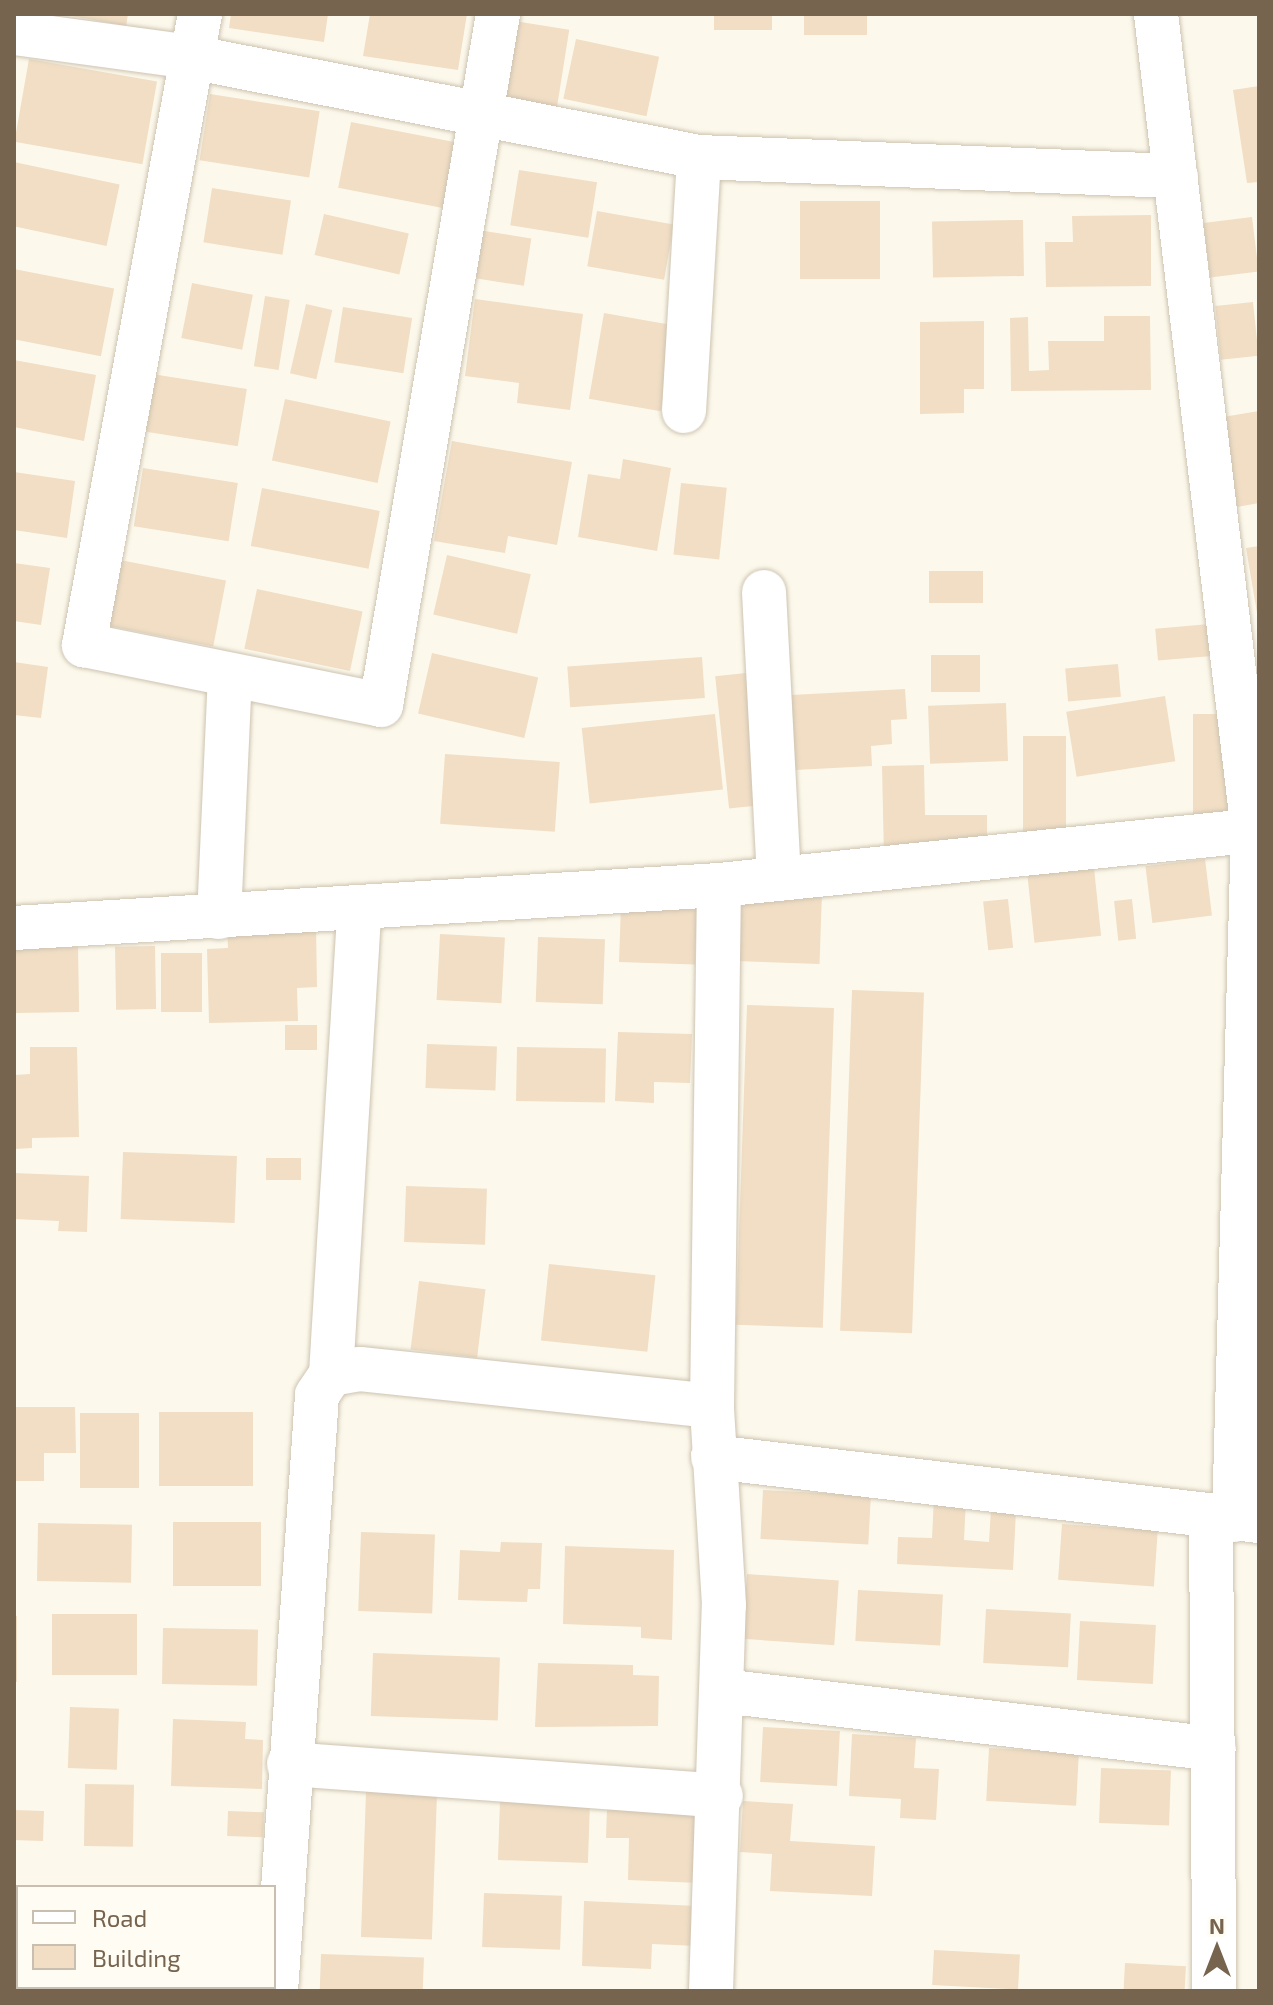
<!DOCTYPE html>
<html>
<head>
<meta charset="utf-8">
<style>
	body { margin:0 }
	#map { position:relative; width:1273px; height:2005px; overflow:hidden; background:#fcf9ec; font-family:"Exo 2",sans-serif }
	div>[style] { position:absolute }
	.building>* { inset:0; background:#f1dec5; transform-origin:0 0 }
	.roads { filter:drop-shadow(0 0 2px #cec3b1) drop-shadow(0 0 2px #cec3b1) }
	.minor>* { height:44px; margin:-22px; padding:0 22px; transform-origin:22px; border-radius:22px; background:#fff }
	span { translate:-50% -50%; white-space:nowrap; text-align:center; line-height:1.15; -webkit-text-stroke:6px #fefcf3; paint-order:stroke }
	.frame { position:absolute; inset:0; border:16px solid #77644f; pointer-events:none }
	.legend { position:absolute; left:16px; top:1885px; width:260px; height:104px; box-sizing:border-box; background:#fefcf3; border:2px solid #c8bfb1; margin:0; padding:10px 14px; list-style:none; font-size:24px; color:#77644f }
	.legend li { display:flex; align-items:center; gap:16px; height:40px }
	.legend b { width:40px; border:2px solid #c8bfb1 }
	.north { position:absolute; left:1177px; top:1909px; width:80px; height:80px; -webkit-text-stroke:6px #fefcf3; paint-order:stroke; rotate:0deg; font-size:22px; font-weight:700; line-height:32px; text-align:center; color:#77644f }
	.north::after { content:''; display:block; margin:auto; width:28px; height:36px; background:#77644f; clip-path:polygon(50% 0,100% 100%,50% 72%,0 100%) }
</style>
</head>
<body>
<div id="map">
	<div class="building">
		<i style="clip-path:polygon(61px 14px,128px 14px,126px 26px)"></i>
		<i style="clip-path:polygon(231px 14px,328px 14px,324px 42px,229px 28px)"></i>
		<i style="clip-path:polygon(370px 14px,467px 14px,458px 70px,363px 56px)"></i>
		<i style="left:714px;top:14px;width:58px;height:16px"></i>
		<i style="left:804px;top:14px;width:63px;height:21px"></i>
		<i style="left:508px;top:20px;width:62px;height:85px;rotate:9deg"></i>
		<i style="left:576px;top:39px;width:85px;height:61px;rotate:12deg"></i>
		<i style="left:29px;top:59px;width:130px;height:84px;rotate:10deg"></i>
		<i style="clip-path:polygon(1259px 86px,1259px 182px,1247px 183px,1233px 90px)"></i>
		<i style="left:210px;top:94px;width:111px;height:67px;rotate:9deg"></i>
		<i style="left:351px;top:122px;width:109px;height:67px;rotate:11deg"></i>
		<i style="left:14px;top:162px;width:108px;height:63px;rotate:12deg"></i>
		<i style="left:519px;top:170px;width:79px;height:56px;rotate:9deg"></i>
		<i style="left:212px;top:188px;width:80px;height:55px;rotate:9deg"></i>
		<i style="left:880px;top:201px;width:78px;height:80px;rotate:90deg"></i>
		<i style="left:597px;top:211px;width:78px;height:56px;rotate:10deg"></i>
		<i style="left:324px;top:214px;width:87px;height:42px;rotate:13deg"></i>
		<i style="clip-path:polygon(1151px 215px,1151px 286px,1046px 287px,1045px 242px,1073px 242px,1072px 216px)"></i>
		<i style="left:1252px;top:217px;width:55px;height:49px;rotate:83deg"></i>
		<i style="left:1023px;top:220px;width:56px;height:91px;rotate:89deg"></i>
		<i style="left:478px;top:230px;width:54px;height:48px;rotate:9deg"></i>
		<i style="left:14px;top:269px;width:102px;height:69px;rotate:11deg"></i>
		<i style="left:192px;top:283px;width:62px;height:56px;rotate:11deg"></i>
		<i style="left:265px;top:296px;width:25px;height:71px;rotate:9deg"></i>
		<i style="clip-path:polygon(475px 299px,583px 314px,570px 410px,517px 403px,519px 383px,465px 376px)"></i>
		<i style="left:1253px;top:302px;width:54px;height:38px;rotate:84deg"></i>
		<i style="left:306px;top:304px;width:27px;height:71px;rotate:13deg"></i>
		<i style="left:343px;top:307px;width:70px;height:56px;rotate:9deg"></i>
		<i style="left:604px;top:313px;width:73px;height:87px;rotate:10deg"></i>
		<i style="clip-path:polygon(1104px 316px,1150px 316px,1151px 390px,1011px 391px,1010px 318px,1028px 317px,1029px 371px,1049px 370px,1048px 341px,1104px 341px)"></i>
		<i style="clip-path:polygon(984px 321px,984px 389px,964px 389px,964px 413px,920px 414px,920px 322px)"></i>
		<i style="clip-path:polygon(14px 360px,96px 375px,84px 441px,14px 427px)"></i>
		<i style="left:152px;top:374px;width:96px;height:58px;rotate:9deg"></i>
		<i style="left:285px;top:399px;width:108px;height:63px;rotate:12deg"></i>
		<i style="clip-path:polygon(1259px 411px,1259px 503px,1237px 507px,1223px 417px)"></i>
		<i style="clip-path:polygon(452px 441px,572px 462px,557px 545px,508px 536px,505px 553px,434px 541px)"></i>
		<i style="clip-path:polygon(623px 459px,671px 468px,657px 551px,578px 537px,588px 474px,620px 479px)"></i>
		<i style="left:143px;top:468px;width:96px;height:59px;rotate:9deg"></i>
		<i style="clip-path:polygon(14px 472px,75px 481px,67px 538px,14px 530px)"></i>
		<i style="left:681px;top:483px;width:46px;height:72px;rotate:6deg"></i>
		<i style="left:262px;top:488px;width:120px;height:59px;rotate:11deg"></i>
		<i style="clip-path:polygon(1259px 546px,1259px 613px,1257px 613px,1246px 548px)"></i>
		<i style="left:447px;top:555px;width:86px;height:61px;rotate:13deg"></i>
		<i style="left:120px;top:560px;width:108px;height:67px;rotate:11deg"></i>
		<i style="clip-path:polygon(14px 563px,50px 568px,41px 625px,14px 621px)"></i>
		<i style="left:983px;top:571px;width:32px;height:54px;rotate:90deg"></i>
		<i style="left:257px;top:589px;width:108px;height:61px;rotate:12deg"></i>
		<i style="left:1209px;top:624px;width:32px;height:54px;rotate:85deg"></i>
		<i style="left:432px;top:653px;width:109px;height:62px;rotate:13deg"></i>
		<i style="left:931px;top:655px;width:49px;height:37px"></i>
		<i style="left:702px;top:657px;width:41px;height:135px;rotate:86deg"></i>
		<i style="clip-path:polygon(14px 662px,48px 667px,41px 718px,14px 715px)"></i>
		<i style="left:1118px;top:664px;width:33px;height:53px;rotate:85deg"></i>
		<i style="left:746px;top:673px;width:133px;height:31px;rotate:84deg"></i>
		<i style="clip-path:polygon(905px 689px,907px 719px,891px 720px,892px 744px,871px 746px,872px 766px,795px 770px,791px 695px)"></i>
		<i style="left:1165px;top:696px;width:66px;height:100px;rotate:81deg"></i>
		<i style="left:1006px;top:703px;width:58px;height:78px;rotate:88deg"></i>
		<i style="left:715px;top:714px;width:76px;height:134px;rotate:84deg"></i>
		<i style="left:1193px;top:714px;width:35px;height:113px"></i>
		<i style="left:1023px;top:736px;width:43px;height:106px"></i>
		<i style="left:445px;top:754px;width:115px;height:70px;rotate:4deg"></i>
		<i style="clip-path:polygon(924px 765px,925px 815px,987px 815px,987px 857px,884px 858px,882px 766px)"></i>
		<i style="left:1205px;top:859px;width:57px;height:60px;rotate:83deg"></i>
		<i style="left:1094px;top:868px;width:68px;height:67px;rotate:84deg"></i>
		<i style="left:738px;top:891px;width:84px;height:70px;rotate:2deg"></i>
		<i style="left:1008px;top:899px;width:49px;height:25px;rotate:84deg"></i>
		<i style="left:1132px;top:899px;width:40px;height:18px;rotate:84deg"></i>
		<i style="left:621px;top:905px;width:76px;height:57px;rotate:2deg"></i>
		<i style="clip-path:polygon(316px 926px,317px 987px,297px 988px,298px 1021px,209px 1023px,207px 949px,228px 948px,227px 927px)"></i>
		<i style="left:440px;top:934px;width:65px;height:66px;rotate:3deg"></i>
		<i style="left:538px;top:937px;width:67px;height:65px;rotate:2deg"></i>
		<i style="left:155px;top:946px;width:63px;height:40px;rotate:89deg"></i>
		<i style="left:78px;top:947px;width:65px;height:64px;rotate:89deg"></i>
		<i style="left:161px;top:953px;width:41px;height:59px"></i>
		<i style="left:852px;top:990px;width:72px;height:341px;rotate:2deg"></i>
		<i style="left:747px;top:1005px;width:87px;height:320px;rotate:2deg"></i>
		<i style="left:317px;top:1025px;width:25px;height:32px;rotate:90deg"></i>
		<i style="clip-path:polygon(618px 1032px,692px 1034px,690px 1083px,654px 1082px,654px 1103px,615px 1101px)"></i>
		<i style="left:427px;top:1044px;width:70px;height:44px;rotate:2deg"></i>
		<i style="clip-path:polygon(30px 1047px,77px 1047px,79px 1137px,32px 1138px,32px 1148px,14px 1149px,14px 1075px,30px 1074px)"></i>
		<i style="left:517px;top:1047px;width:89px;height:54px;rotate:1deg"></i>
		<i style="left:123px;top:1152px;width:114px;height:67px;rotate:2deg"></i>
		<i style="left:266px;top:1158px;width:35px;height:22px"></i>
		<i style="clip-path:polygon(14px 1173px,89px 1176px,87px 1232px,58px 1231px,59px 1221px,14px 1219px)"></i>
		<i style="left:406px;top:1186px;width:81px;height:56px;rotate:2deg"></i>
		<i style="left:549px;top:1264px;width:107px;height:77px;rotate:6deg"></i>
		<i style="left:419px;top:1281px;width:67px;height:69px;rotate:7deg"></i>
		<i style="clip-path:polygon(14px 1407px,75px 1407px,76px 1453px,44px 1453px,44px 1481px,14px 1481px)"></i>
		<i style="left:253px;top:1412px;width:74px;height:94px;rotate:90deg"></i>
		<i style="left:80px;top:1413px;width:59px;height:75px"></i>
		<i style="left:763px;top:1490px;width:108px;height:49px;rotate:3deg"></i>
		<i style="clip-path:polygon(934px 1497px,966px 1500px,964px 1540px,989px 1542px,991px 1509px,1016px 1511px,1013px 1570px,897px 1564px,898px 1537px,932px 1538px)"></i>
		<i style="left:173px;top:1522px;width:88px;height:64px"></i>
		<i style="left:38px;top:1523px;width:94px;height:58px;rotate:1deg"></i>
		<i style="left:1062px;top:1524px;width:96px;height:56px;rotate:4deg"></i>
		<i style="left:361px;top:1532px;width:74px;height:79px;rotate:2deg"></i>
		<i style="clip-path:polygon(501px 1542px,542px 1543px,540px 1589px,528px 1589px,527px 1602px,458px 1600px,460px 1550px,500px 1552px)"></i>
		<i style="clip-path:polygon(565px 1546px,674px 1550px,672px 1640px,641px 1638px,641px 1627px,563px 1624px)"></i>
		<i style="left:747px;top:1574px;width:92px;height:65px;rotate:4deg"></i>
		<i style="left:858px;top:1590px;width:85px;height:51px;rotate:3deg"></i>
		<i style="left:986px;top:1609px;width:85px;height:54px;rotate:3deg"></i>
		<i style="left:52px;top:1614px;width:85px;height:61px"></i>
		<i style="left:14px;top:1616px;width:3px;height:66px"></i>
		<i style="left:1080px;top:1621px;width:76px;height:59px;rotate:3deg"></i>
		<i style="left:163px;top:1628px;width:95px;height:56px;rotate:1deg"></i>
		<i style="left:373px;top:1653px;width:127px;height:63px;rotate:2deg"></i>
		<i style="clip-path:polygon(538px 1663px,633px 1665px,633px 1675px,659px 1676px,658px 1726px,535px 1727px)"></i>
		<i style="left:70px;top:1707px;width:49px;height:61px;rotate:2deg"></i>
		<i style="clip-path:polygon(173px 1719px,246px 1722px,245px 1739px,263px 1740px,262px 1789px,171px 1786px)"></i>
		<i style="left:763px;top:1727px;width:77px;height:55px;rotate:3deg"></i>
		<i style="clip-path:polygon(852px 1734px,916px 1738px,914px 1768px,939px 1769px,936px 1820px,900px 1818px,901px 1799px,849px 1796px)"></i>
		<i style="left:989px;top:1748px;width:90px;height:53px;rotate:3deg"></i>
		<i style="left:1101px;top:1768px;width:70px;height:55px;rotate:2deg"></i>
		<i style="left:85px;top:1784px;width:49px;height:62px;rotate:1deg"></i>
		<i style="left:366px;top:1792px;width:71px;height:145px;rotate:2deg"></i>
		<i style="left:500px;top:1801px;width:90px;height:59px;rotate:2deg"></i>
		<i style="clip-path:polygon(743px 1801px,793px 1804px,790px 1841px,875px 1846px,872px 1896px,770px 1891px,772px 1854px,740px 1852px)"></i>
		<i style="clip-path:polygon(607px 1808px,702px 1812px,699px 1883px,628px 1880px,629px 1838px,606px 1838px)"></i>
		<i style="left:14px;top:1810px;width:30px;height:30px;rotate:2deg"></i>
		<i style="left:228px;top:1811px;width:36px;height:25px;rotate:2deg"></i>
		<i style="left:484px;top:1893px;width:78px;height:54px;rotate:2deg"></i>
		<i style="clip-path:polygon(584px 1901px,698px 1906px,697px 1946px,652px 1944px,651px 1969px,582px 1966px)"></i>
		<i style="left:934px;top:1950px;width:86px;height:35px;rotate:3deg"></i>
		<i style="left:321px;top:1954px;width:103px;height:37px;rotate:2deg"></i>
		<i style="left:1125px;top:1963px;width:61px;height:28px;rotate:3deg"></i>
	</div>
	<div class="roads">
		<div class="minor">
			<i style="left:200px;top:14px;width:642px;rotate:100.42deg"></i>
			<i style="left:84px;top:645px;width:303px;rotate:11.4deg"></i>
			<i style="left:381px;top:705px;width:701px;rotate:-80.39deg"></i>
			<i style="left:1156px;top:14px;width:823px;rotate:83.23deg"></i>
			<i style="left:1253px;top:831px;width:689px;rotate:91.58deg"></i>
			<i style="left:14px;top:33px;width:179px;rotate:7.7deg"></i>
			<i style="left:191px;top:57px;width:518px;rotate:11.14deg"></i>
			<i style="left:699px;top:157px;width:477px;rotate:2.3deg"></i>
			<i style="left:684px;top:411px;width:254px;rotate:-86.6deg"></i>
			<i style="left:764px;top:592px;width:287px;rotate:87deg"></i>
			<i style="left:219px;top:917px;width:242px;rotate:-87.4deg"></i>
			<i style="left:14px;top:928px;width:706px;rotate:-3.49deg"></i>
			<i style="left:719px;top:885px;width:543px;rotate:-5.82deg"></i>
			<i style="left:331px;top:1374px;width:465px;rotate:-86.5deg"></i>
			<i style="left:713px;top:1457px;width:550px;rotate:6.69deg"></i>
			<i style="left:1211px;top:1519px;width:472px;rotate:89.6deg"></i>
			<i style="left:722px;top:1691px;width:495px;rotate:6.7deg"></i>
			<i style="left:289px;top:1764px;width:433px;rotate:4.2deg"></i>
			<i style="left:276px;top:1991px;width:597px;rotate:-86.06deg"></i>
			<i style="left:317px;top:1395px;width:25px;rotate:-56deg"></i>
			<i style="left:331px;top:1374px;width:29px;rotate:-10deg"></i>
			<i style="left:360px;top:1369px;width:354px;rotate:6deg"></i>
			<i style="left:711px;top:1991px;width:386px;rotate:-88.1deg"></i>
			<i style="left:724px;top:1605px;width:199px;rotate:-93.5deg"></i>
			<i style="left:712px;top:1406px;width:521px;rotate:-89.23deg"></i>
		</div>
	</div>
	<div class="frame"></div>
	<ul class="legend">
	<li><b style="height:10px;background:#fff"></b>Road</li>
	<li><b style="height:22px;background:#f1dec5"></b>Building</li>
	</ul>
	<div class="north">N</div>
</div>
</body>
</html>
